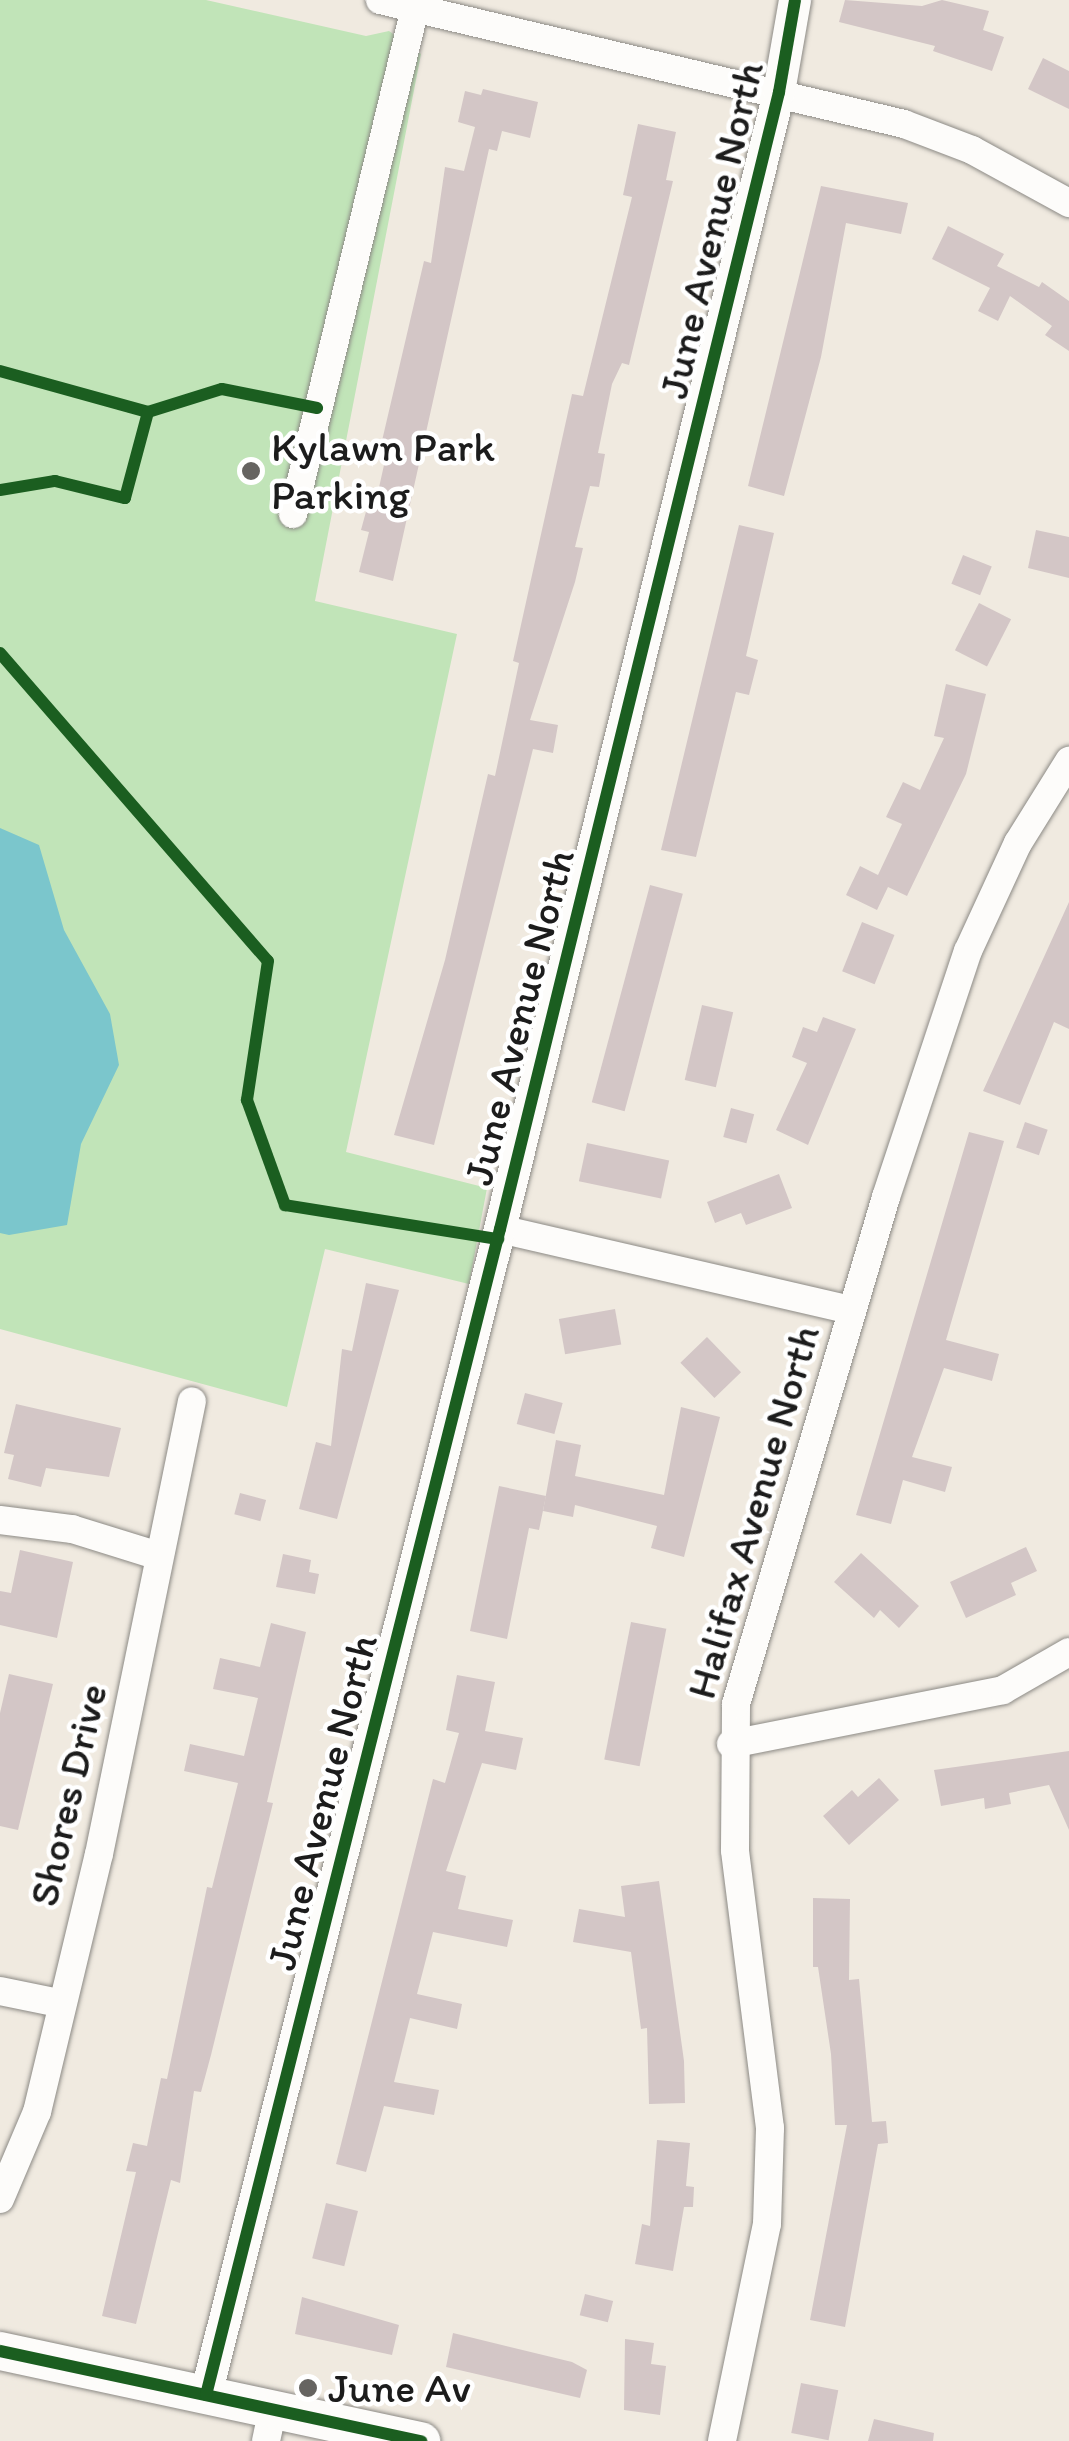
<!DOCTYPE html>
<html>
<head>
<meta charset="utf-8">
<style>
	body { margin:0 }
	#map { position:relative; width:1069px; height:2441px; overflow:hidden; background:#f0eae0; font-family:Itim,sans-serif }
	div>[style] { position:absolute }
	.green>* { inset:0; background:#c1e4b8 }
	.water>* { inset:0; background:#7bc6cc }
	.building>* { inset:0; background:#d3c6c6; transform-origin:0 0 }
	.roads { filter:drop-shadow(0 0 2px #8c8a85) drop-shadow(0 0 2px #8c8a85) }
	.minor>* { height:28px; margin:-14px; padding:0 14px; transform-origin:14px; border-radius:14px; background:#fdfcfa }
	.tertiary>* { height:32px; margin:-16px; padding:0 16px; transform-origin:16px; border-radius:16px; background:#fdfcfa }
	.secondary>* { height:38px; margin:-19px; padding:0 19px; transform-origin:19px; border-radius:19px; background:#fdfcfa }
	.cycleway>* { height:12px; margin:-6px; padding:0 6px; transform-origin:6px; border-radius:6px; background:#1b5e20 }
	.dots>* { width:28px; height:28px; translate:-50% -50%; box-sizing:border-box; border:5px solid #fff; border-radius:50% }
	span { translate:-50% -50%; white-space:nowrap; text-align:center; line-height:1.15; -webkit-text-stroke:9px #fff; paint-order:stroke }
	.street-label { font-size:42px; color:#1c1c1c }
	.poi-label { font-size:42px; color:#1c1c1c }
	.left { translate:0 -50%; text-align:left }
</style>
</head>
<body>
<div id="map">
	<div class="green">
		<i style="clip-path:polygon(0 0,206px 0,366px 36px,389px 31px,421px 54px,315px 601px,457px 634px,346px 1152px,487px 1188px,469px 1284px,325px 1249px,287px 1407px,0 1329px)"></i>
	</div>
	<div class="water">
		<i style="clip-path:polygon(0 828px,39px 845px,64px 930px,110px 1014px,119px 1065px,81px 1144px,67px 1225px,9px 1235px,0 1233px)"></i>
	</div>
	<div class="building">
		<i style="clip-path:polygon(845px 0,922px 6px,942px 0,989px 11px,983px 30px,1004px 37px,992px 71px,933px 51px,935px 46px,839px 22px)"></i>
		<i style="clip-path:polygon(1043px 58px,1069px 71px,1069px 109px,1028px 89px)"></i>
		<i style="clip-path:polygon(483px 89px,538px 102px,530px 138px,502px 131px,497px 151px,489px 149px,393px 581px,359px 572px,369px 532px,361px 530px,367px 508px,374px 510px,388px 447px,381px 445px,424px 261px,431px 263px,445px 167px,464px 171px,475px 127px,458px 122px,465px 91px,481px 95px)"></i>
		<i style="clip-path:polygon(638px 124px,676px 132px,666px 180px,673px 181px,629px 365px,622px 363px,612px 384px,598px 453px,605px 454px,599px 487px,590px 486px,575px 547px,583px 548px,575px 582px,530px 720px,558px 725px,553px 753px,533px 749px,434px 1145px,394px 1135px,445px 960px,488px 774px,495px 776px,519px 663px,513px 661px,572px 394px,583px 396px,632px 197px,623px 195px)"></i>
		<i style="clip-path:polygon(821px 186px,908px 203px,901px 234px,846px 223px,821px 357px,784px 496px,748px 486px)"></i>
		<i style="clip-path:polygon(948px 226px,1004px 254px,997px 266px,1039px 287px,1042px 282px,1069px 301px,1069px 351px,1045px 335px,1052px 326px,1010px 296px,998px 321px,978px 311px,990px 288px,932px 259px)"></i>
		<i style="clip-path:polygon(739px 525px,774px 533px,746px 656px,758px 660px,749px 695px,736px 692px,696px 857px,661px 850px)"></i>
		<i style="clip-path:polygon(1036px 530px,1069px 537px,1069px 578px,1028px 568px)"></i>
		<i style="left:963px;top:555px;width:31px;height:31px;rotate:22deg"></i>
		<i style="left:979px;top:603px;width:36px;height:53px;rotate:27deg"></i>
		<i style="clip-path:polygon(946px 684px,986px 694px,966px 774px,907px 896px,888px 887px,877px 910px,846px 895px,860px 866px,878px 875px,902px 824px,886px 817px,903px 782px,920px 790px,944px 738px,934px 736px)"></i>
		<i style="left:650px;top:885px;width:34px;height:225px;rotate:15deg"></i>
		<i style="clip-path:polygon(1069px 902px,1069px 1029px,1054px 1022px,1020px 1105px,983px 1091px)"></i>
		<i style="left:862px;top:922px;width:35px;height:53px;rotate:22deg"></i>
		<i style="left:702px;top:1005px;width:32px;height:77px;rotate:13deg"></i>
		<i style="clip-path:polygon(823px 1017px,856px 1029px,808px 1145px,776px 1130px,807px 1063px,792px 1057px,803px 1027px,817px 1032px)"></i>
		<i style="left:731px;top:1108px;width:24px;height:30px;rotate:15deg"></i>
		<i style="left:1025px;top:1122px;width:24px;height:27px;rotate:19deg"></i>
		<i style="clip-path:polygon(969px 1132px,1004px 1141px,946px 1340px,999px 1354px,992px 1381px,944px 1368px,912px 1457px,952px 1467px,945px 1492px,903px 1480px,891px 1524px,856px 1515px)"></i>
		<i style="left:587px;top:1143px;width:84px;height:39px;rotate:12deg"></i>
		<i style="clip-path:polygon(779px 1174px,792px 1208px,746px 1225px,741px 1213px,715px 1223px,707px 1202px)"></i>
		<i style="clip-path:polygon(366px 1283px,399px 1290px,337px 1519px,299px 1509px,316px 1442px,331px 1446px,342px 1349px,352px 1351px)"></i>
		<i style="left:615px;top:1309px;width:36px;height:57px;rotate:80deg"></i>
		<i style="left:707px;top:1337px;width:49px;height:37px;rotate:46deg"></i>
		<i style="left:525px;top:1393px;width:39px;height:32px;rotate:15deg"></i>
		<i style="clip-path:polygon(16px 1404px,121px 1428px,109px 1477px,46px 1468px,41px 1487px,8px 1479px,14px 1455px,4px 1453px)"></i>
		<i style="clip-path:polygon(681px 1407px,720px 1417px,684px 1557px,651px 1548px,657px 1526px,575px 1505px,573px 1517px,543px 1511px,556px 1440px,581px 1445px,575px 1476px,664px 1495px)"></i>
		<i style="clip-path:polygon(499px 1486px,546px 1496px,539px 1530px,529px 1528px,507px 1639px,470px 1631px)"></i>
		<i style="left:240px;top:1493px;width:27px;height:22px;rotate:15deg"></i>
		<i style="clip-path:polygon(1026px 1547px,1037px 1571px,1011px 1583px,1016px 1595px,966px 1618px,950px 1582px)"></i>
		<i style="clip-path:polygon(20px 1550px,73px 1562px,57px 1638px,0 1625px,0 1591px,11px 1593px)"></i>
		<i style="clip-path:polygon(861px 1553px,919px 1606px,899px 1628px,880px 1610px,874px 1618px,834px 1582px)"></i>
		<i style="clip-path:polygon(283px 1554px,311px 1560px,309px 1572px,319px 1574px,315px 1594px,276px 1587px)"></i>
		<i style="left:631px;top:1622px;width:36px;height:140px;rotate:11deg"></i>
		<i style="clip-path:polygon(271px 1623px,306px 1632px,267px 1802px,273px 1803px,211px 2055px,201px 2092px,194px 2091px,180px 2183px,171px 2180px,136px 2324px,102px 2316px,136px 2172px,126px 2171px,133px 2143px,147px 2146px,161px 2078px,167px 2079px,207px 1887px,212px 1888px,238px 1783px,184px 1771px,190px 1744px,244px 1756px,258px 1698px,213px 1689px,220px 1658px,260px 1667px)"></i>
		<i style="clip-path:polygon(9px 1674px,53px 1684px,18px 1830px,0 1826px,0 1713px)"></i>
		<i style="clip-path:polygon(457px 1675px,495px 1682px,485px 1731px,523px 1738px,516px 1770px,482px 1763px,446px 1871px,466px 1876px,458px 1909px,513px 1920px,507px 1947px,433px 1932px,417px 1994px,462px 2004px,457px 2029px,410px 2018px,394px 2082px,439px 2090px,434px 2115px,384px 2106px,366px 2172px,336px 2164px,433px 1779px,445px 1783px,459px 1733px,446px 1730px)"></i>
		<i style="clip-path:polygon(1069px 1751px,1069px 1830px,1049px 1785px,1009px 1793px,1011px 1804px,985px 1809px,984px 1798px,941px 1806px,934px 1770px)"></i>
		<i style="clip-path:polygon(879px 1778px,899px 1800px,849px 1845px,823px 1816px,852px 1790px,858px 1797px)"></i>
		<i style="clip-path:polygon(659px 1881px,684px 2061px,685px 2103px,649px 2104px,647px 2028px,641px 2029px,631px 1952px,573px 1942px,579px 1909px,625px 1917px,621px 1886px)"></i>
		<i style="clip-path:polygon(813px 1898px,850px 1899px,849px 1980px,859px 1979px,872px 2122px,886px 2121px,888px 2143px,878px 2144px,845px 2327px,810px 2320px,847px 2125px,835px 2125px,831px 2054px,818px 1967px,813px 1967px)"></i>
		<i style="clip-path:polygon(657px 2140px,690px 2143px,686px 2186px,694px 2187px,693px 2207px,684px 2207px,673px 2271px,635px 2264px,642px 2224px,650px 2226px)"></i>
		<i style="left:326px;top:2203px;width:33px;height:57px;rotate:14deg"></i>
		<i style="left:585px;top:2294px;width:29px;height:22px;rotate:14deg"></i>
		<i style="clip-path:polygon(302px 2297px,399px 2325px,392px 2355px,295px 2334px)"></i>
		<i style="clip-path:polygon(453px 2333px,572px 2362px,587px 2370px,580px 2398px,446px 2367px)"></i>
		<i style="clip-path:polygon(625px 2339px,654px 2343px,651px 2364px,666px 2366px,660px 2415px,624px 2410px)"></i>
		<i style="left:801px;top:2383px;width:38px;height:51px;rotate:11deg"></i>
		<i style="clip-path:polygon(874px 2419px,934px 2433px,933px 2441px,868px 2441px)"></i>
	</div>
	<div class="roads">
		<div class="minor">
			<i style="left:380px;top:0;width:538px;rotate:13.31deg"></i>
			<i style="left:904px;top:124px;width:73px;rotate:20.9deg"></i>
			<i style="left:972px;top:150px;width:111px;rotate:28.7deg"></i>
			<i style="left:293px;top:514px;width:529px;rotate:-76.44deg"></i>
			<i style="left:500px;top:1229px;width:361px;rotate:13deg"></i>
			<i style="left:0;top:1520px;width:73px;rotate:7.1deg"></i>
			<i style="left:72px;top:1529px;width:88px;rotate:17.2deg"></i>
			<i style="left:731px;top:1744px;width:277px;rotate:-11.2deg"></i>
			<i style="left:1003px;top:1690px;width:76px;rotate:-29.9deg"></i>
			<i style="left:0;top:1991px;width:60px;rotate:11.5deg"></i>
			<i style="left:0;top:2199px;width:95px;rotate:-67deg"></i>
			<i style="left:37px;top:2112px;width:265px;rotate:-76.5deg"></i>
			<i style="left:99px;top:1854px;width:462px;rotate:-78.4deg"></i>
			<i style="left:266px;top:2441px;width:34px;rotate:-78deg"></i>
			<i style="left:722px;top:2441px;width:222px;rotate:-78.3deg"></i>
			<i style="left:767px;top:2224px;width:96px;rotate:-88.2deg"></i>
			<i style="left:770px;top:2128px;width:280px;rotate:-97.2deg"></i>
			<i style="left:735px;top:1850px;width:146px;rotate:-89.6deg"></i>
			<i style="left:736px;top:1704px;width:529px;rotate:-73.52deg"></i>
			<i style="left:886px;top:1197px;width:259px;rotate:-71.6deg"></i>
			<i style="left:968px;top:951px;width:119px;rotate:-65.2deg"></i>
			<i style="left:1018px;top:843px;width:97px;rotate:-58.1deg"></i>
		</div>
		<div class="tertiary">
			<i style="left:206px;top:2395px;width:1202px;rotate:-75.85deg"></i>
			<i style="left:500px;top:1229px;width:1171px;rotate:-76.21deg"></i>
			<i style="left:779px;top:92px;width:93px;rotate:-80.1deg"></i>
		</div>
		<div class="secondary">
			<i style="left:0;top:2351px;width:431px;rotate:12.1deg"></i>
		</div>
	</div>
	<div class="cycleway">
		<i style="left:0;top:371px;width:154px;rotate:15.5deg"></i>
		<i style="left:148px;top:412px;width:77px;rotate:-17.3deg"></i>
		<i style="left:222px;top:389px;width:97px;rotate:11.3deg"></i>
		<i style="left:0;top:490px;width:56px;rotate:-9.3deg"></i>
		<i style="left:55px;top:481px;width:72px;rotate:13.7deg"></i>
		<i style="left:125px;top:498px;width:89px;rotate:-75deg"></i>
		<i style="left:0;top:653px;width:408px;rotate:49deg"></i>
		<i style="left:268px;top:961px;width:141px;rotate:98.6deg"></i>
		<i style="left:247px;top:1100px;width:112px;rotate:70.1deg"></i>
		<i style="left:285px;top:1205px;width:216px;rotate:9.1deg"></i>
		<i style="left:0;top:2351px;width:431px;rotate:12.1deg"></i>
		<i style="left:206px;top:2395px;width:1202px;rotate:-75.85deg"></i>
		<i style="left:500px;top:1229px;width:1171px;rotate:-76.21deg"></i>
		<i style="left:779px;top:92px;width:93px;rotate:-80.1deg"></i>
	</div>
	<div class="dots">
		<i style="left:251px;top:471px;background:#666461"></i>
		<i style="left:308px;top:2388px;background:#666461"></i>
	</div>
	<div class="street-label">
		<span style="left:711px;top:230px;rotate:-77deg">June Avenue North</span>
		<span style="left:519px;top:1017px;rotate:-76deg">June Avenue North</span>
		<span style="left:753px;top:1512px;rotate:-74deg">Halifax Avenue North</span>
		<span style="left:68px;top:1795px;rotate:-77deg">Shores Drive</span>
		<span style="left:322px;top:1802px;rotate:-76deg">June Avenue North</span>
	</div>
	<div class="poi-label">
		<span class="left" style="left:271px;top:471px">Kylawn Park<br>Parking</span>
		<span class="left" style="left:328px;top:2388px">June Av</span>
	</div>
</div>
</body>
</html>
